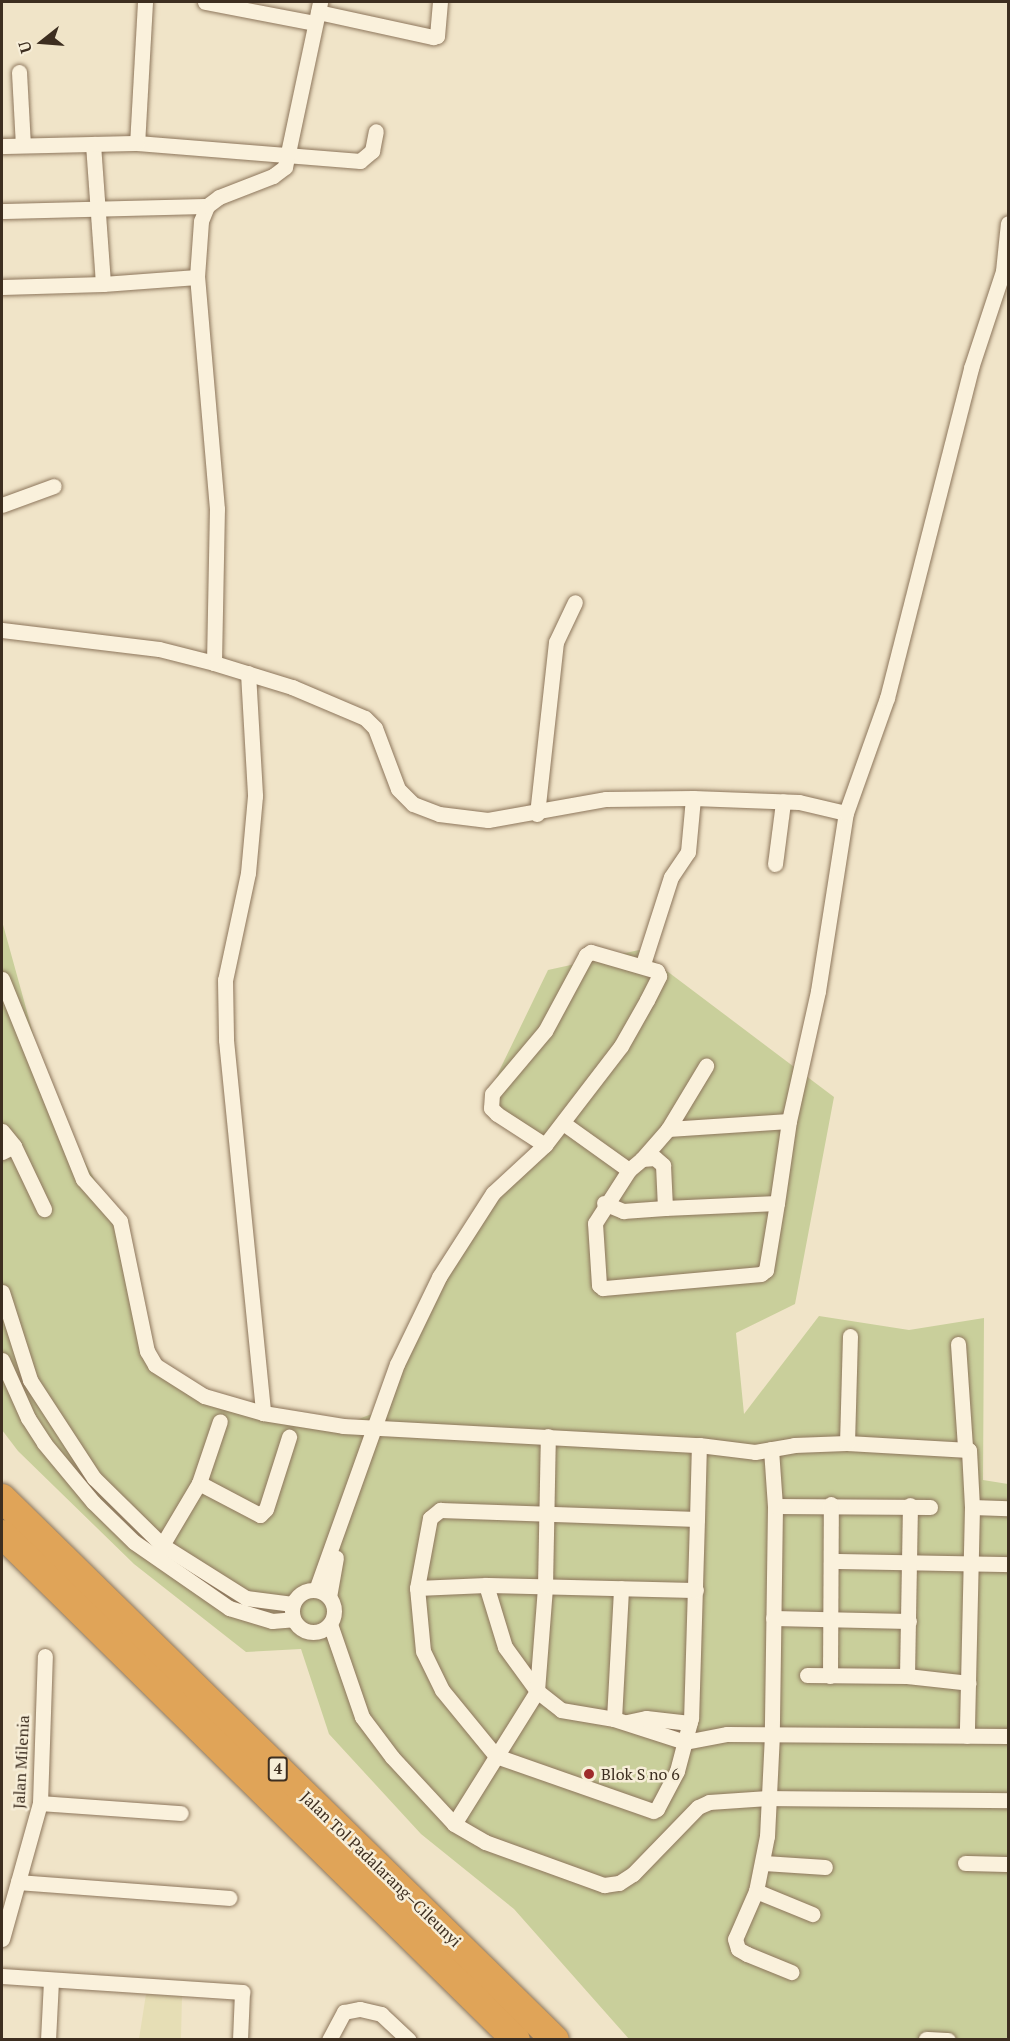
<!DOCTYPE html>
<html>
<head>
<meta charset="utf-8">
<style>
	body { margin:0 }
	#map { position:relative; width:1010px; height:2041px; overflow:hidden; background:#f0e4c8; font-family:"PT Serif",serif }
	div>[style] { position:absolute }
	.farmland>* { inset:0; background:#e6deb5 }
	.green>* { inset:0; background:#c9cf9b }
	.roads { filter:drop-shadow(0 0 2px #8d765c) drop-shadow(0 0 2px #8d765c) }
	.minor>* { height:15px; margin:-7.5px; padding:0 7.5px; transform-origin:7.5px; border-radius:7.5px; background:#faf1dc }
	.minor>.ring { margin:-7.5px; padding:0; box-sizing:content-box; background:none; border:15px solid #faf1dc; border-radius:50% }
	.motorway>* { height:28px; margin:-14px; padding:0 14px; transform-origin:14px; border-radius:14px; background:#e0a458 }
	.dots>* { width:16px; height:16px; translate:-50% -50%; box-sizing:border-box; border:3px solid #f7eed8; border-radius:50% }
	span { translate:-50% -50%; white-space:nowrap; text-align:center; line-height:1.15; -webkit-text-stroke:5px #f7eed8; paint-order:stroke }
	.shield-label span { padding:2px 4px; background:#f7eed8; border:2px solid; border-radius:4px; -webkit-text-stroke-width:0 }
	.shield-label { font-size:15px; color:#3d2e20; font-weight:700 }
	.street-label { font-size:16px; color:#3d2e20 }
	.poi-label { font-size:16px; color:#3d2e20 }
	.left { translate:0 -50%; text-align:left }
	.frame { position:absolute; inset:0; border:3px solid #3d2e20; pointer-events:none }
	.north { position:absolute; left:12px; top:12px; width:60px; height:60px; -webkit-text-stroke:4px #f7eed8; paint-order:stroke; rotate:253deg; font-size:16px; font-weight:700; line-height:24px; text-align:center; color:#3d2e20 }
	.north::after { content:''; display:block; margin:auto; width:21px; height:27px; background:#3d2e20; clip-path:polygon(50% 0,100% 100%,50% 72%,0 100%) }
</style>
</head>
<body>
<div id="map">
	<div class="farmland">
		<i style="clip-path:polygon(146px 1994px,182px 1996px,181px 2039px,139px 2039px)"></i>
	</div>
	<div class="green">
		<i style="clip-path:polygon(2px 921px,53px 1106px,119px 1222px,145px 1351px,220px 1401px,343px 1425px,377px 1412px,445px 1259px,539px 1148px,521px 1135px,489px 1092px,548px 970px,639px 950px,834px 1097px,795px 1304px,736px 1333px,744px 1414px,819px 1316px,909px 1330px,984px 1318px,983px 1480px,1008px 1484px,1008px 2039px,629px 2039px,514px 1909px,421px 1834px,329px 1734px,301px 1649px,246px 1652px,134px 1564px,18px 1451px,2px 1430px)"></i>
	</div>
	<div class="roads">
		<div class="minor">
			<i style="left:145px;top:2px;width:141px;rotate:93.2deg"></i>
			<i style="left:137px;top:143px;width:224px;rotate:4.6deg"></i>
			<i style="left:360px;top:161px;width:16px;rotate:-40deg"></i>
			<i style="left:372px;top:151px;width:20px;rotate:-79deg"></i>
			<i style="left:205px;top:2px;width:111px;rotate:10.9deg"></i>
			<i style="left:318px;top:12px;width:118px;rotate:12.3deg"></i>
			<i style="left:433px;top:37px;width:4px;rotate:-14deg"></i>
			<i style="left:437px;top:36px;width:34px;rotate:-85deg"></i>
			<i style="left:19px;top:72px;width:73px;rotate:86.9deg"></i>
			<i style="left:93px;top:144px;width:140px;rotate:85.9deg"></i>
			<i style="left:103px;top:284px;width:94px;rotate:-4.3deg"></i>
			<i style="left:2px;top:146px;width:135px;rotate:-1.3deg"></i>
			<i style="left:2px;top:211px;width:205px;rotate:-1.4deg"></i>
			<i style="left:2px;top:287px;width:101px;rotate:-1.7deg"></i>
			<i style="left:2px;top:505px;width:55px;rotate:-20.1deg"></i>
			<i style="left:2px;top:630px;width:158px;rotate:6.9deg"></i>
			<i style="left:159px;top:649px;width:57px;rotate:14.3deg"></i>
			<i style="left:214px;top:663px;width:154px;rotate:-88.9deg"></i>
			<i style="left:217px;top:509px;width:233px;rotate:-94.9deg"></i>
			<i style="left:197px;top:277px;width:56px;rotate:-85.9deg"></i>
			<i style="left:201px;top:221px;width:16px;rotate:-68deg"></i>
			<i style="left:207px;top:206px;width:15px;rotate:-37deg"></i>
			<i style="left:219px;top:197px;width:58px;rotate:-21.3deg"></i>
			<i style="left:273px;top:176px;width:15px;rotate:-37deg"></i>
			<i style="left:285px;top:167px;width:169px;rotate:-78deg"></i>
			<i style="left:214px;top:663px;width:82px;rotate:17.1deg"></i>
			<i style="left:292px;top:687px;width:79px;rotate:23deg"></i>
			<i style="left:365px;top:718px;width:14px;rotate:45deg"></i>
			<i style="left:375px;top:728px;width:65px;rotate:69.3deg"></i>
			<i style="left:398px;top:789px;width:21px;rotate:45deg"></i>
			<i style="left:413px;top:804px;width:28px;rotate:21deg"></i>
			<i style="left:439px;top:814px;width:49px;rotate:7deg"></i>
			<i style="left:488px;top:820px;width:120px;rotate:-10.1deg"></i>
			<i style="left:606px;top:799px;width:87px;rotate:-0.7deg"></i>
			<i style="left:693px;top:798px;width:106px;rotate:2.2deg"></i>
			<i style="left:799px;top:802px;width:48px;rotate:13.2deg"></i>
			<i style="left:248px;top:673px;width:123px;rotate:86.7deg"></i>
			<i style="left:255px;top:796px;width:77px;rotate:95.2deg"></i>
			<i style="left:248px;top:873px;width:109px;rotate:102.1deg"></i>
			<i style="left:225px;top:980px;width:60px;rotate:89deg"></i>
			<i style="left:226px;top:1040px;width:375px;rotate:84.3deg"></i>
			<i style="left:537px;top:814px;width:173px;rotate:-83.7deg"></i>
			<i style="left:556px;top:642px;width:44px;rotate:-64.6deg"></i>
			<i style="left:775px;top:864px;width:63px;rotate:-82.6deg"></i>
			<i style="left:643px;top:964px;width:91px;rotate:-72.2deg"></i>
			<i style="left:671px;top:877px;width:30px;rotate:-56deg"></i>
			<i style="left:688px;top:852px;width:54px;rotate:-84.7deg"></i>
			<i style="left:2px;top:979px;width:216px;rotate:68deg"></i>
			<i style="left:83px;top:1179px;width:56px;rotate:48.6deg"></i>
			<i style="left:120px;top:1221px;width:133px;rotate:78.3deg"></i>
			<i style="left:147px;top:1351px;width:16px;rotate:60deg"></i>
			<i style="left:155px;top:1365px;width:58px;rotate:32.3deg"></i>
			<i style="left:204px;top:1396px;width:61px;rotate:16.1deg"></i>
			<i style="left:263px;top:1413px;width:81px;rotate:9.2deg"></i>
			<i style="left:343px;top:1426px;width:357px;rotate:3.1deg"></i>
			<i style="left:699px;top:1445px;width:56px;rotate:7.1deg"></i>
			<i style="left:755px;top:1452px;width:40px;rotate:-10deg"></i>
			<i style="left:794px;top:1445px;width:53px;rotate:-2.2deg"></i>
			<i style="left:847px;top:1443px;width:122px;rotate:3.3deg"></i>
			<i style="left:969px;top:1450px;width:57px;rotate:87deg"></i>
			<i style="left:972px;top:1507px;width:229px;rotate:91.3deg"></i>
			<i style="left:789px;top:1121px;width:133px;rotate:-77.4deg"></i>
			<i style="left:818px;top:991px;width:180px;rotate:-81.1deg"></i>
			<i style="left:846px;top:813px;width:122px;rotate:-70.4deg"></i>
			<i style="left:887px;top:698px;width:341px;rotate:-75.7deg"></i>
			<i style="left:971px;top:368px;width:102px;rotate:-71.7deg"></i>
			<i style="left:1003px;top:271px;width:48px;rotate:-84.1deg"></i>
			<i style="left:563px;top:1123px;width:81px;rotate:35.5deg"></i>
			<i style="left:668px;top:1129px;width:121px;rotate:-3.8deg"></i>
			<i style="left:789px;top:1121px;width:83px;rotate:98.3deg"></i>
			<i style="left:2px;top:1131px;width:19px;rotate:51deg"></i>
			<i style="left:14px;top:1146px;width:13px;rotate:153deg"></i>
			<i style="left:14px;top:1146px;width:70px;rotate:64.5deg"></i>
			<i style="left:655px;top:1158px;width:11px;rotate:41deg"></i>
			<i style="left:663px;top:1165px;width:43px;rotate:87.3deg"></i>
			<i style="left:665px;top:1208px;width:112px;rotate:-2.6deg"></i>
			<i style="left:777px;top:1203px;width:68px;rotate:99.3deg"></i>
			<i style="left:766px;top:1270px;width:6px;rotate:141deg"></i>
			<i style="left:761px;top:1274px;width:159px;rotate:174.9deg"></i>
			<i style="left:603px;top:1288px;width:5px;rotate:-143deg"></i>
			<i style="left:599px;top:1285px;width:62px;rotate:-93.7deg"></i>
			<i style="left:595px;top:1223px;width:63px;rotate:-57.3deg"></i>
			<i style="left:629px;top:1170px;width:17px;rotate:-40deg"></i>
			<i style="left:642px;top:1159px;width:13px;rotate:-4deg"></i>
			<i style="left:642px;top:1159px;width:40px;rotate:-49deg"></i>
			<i style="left:668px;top:1129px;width:74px;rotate:-58.9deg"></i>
			<i style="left:604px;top:1203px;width:21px;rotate:23deg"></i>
			<i style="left:623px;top:1211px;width:42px;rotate:-4.1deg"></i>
			<i style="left:2px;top:1292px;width:92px;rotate:72.3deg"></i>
			<i style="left:30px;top:1380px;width:117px;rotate:56.9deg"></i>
			<i style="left:94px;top:1478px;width:95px;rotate:44.6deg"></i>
			<i style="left:162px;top:1545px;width:99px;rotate:32.2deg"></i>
			<i style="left:246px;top:1598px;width:47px;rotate:7.3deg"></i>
			<i style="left:958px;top:1344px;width:104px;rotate:86.1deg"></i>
			<i style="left:2px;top:1360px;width:64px;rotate:65.9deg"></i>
			<i style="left:28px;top:1418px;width:30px;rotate:57deg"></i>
			<i style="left:44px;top:1443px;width:77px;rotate:50.3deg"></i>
			<i style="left:93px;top:1502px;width:57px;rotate:44.3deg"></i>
			<i style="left:134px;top:1542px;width:116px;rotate:34.8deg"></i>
			<i style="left:229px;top:1608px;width:45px;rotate:16.8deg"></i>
			<i style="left:272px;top:1621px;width:21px;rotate:-5deg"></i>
			<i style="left:847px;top:1443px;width:107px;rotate:-88.4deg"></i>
			<i style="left:771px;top:1449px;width:57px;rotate:86deg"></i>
			<i style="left:775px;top:1506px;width:228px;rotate:90.8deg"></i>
			<i style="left:772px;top:1734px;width:102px;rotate:92.8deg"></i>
			<i style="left:767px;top:1836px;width:56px;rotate:101.3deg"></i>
			<i style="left:756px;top:1891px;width:52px;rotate:113.6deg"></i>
			<i style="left:735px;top:1939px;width:10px;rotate:73deg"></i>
			<i style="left:738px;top:1949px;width:10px;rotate:29deg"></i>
			<i style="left:747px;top:1954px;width:48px;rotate:22.2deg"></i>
			<i style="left:199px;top:1483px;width:69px;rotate:27.7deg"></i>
			<i style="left:260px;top:1515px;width:8px;rotate:-45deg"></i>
			<i style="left:266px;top:1509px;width:76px;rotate:-72.3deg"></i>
			<i style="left:775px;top:1506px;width:155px;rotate:0.4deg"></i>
			<i style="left:972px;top:1507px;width:36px;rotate:2deg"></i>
			<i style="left:440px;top:1510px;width:257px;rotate:2deg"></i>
			<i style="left:697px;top:1519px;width:199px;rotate:91.7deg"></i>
			<i style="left:691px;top:1718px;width:55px;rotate:104.8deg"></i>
			<i style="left:677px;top:1771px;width:43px;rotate:117.8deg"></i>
			<i style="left:657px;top:1809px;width:4px;rotate:153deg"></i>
			<i style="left:653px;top:1811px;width:166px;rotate:-160.7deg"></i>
			<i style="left:496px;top:1756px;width:85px;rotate:-129.3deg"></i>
			<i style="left:442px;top:1690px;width:43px;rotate:-116deg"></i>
			<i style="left:423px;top:1651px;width:63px;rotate:-95.4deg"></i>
			<i style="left:417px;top:1588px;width:71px;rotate:-79.5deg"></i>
			<i style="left:430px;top:1518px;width:13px;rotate:-39deg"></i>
			<i style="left:697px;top:1519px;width:74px;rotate:-88.5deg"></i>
			<i style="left:158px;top:1552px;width:80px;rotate:-59.3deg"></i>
			<i style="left:199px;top:1483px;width:65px;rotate:-71.3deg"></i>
			<i style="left:832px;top:1561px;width:176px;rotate:1deg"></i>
			<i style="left:486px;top:1585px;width:65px;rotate:73deg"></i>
			<i style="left:505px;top:1647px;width:54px;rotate:54deg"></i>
			<i style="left:537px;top:1691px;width:31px;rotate:38deg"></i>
			<i style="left:561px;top:1710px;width:54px;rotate:9.6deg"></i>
			<i style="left:614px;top:1719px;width:131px;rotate:-86.9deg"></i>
			<i style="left:417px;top:1588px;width:69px;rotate:-2.5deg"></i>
			<i style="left:486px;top:1585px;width:210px;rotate:1.4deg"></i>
			<i class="ring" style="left:292px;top:1590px;width:27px;height:27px"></i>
			<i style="left:316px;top:1590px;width:240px;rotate:-70.3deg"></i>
			<i style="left:397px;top:1364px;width:97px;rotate:-64.2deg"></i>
			<i style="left:439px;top:1277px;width:100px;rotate:-57.3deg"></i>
			<i style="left:493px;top:1193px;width:71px;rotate:-42.7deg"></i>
			<i style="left:545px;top:1145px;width:125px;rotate:-52.5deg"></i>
			<i style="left:621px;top:1046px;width:53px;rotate:-60.5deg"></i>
			<i style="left:647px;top:1000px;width:27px;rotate:-63deg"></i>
			<i style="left:659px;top:976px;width:5px;rotate:-112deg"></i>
			<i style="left:657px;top:971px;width:69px;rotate:-163.9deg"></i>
			<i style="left:591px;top:952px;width:6px;rotate:149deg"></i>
			<i style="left:586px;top:955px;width:86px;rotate:118.3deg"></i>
			<i style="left:545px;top:1031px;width:82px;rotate:130.1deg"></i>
			<i style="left:492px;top:1094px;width:14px;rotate:94deg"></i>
			<i style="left:491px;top:1108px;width:8px;rotate:45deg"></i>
			<i style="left:497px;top:1114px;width:57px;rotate:32.9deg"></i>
			<i style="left:329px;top:1597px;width:40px;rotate:-80deg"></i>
			<i style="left:773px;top:1618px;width:136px;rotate:1.3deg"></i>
			<i style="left:330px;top:1624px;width:98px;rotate:71deg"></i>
			<i style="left:362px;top:1717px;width:50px;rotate:53.1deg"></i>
			<i style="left:392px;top:1757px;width:91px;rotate:47.2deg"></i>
			<i style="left:454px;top:1824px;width:36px;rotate:30deg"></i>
			<i style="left:485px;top:1842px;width:127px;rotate:19.9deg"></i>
			<i style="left:604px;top:1885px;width:15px;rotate:-8deg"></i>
			<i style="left:619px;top:1883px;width:17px;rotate:-33deg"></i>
			<i style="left:633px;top:1874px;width:93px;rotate:-45.9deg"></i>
			<i style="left:698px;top:1807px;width:12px;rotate:-24deg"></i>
			<i style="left:709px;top:1802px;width:59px;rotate:-3.9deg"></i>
			<i style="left:768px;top:1798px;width:240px;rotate:0.5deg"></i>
			<i style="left:807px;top:1675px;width:100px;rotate:0.6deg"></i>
			<i style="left:907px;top:1676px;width:62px;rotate:6.4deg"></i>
			<i style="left:830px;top:1676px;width:172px;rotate:-89.7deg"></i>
			<i style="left:907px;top:1676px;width:171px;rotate:-89deg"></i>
			<i style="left:614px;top:1719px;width:75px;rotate:17.9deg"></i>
			<i style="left:685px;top:1742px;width:43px;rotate:-10.8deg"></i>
			<i style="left:727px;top:1734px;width:281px;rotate:0.4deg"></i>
			<i style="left:627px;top:1722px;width:19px;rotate:-12deg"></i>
			<i style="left:646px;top:1718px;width:44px;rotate:6.5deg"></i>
			<i style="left:40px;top:1803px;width:141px;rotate:4.1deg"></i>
			<i style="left:454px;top:1824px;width:157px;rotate:-58deg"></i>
			<i style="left:537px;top:1691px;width:105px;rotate:-85.6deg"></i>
			<i style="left:545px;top:1586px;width:150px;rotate:-88.9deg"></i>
			<i style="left:764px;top:1863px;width:61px;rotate:3.8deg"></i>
			<i style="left:965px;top:1863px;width:43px;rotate:1.3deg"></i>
			<i style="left:18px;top:1882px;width:212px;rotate:4.3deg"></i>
			<i style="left:756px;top:1891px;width:61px;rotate:22.3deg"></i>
			<i style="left:2px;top:1939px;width:141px;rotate:-74.4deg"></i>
			<i style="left:40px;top:1803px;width:147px;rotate:-88.1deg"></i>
			<i style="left:2px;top:1976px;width:241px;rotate:3.8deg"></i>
			<i style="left:242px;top:1992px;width:48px;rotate:92.4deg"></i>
			<i style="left:926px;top:2039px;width:22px;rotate:3deg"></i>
			<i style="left:48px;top:2040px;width:60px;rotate:-87.1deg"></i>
			<i style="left:329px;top:2040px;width:32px;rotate:-62deg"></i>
			<i style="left:344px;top:2012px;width:16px;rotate:-11deg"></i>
			<i style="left:360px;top:2009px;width:22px;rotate:13deg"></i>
			<i style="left:381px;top:2014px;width:38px;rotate:43deg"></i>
		</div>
		<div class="motorway">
			<i style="left:2px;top:1498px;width:774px;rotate:44.42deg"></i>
			<i style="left:2px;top:1534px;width:721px;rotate:44.55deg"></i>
		</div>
	</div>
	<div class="dots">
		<i style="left:589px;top:1774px;background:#9e2a2b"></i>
	</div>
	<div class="shield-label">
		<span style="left:278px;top:1769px">4</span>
	</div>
	<div class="street-label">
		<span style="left:21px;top:1762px;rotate:-87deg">Jalan Milenia</span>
		<span style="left:381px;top:1869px;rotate:44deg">Jalan Tol Padalarang–Cileunyi</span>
	</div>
	<div class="poi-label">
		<span class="left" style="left:601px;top:1774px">Blok S no 6</span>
	</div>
	<div class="frame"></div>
	<div class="north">U</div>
</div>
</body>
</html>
